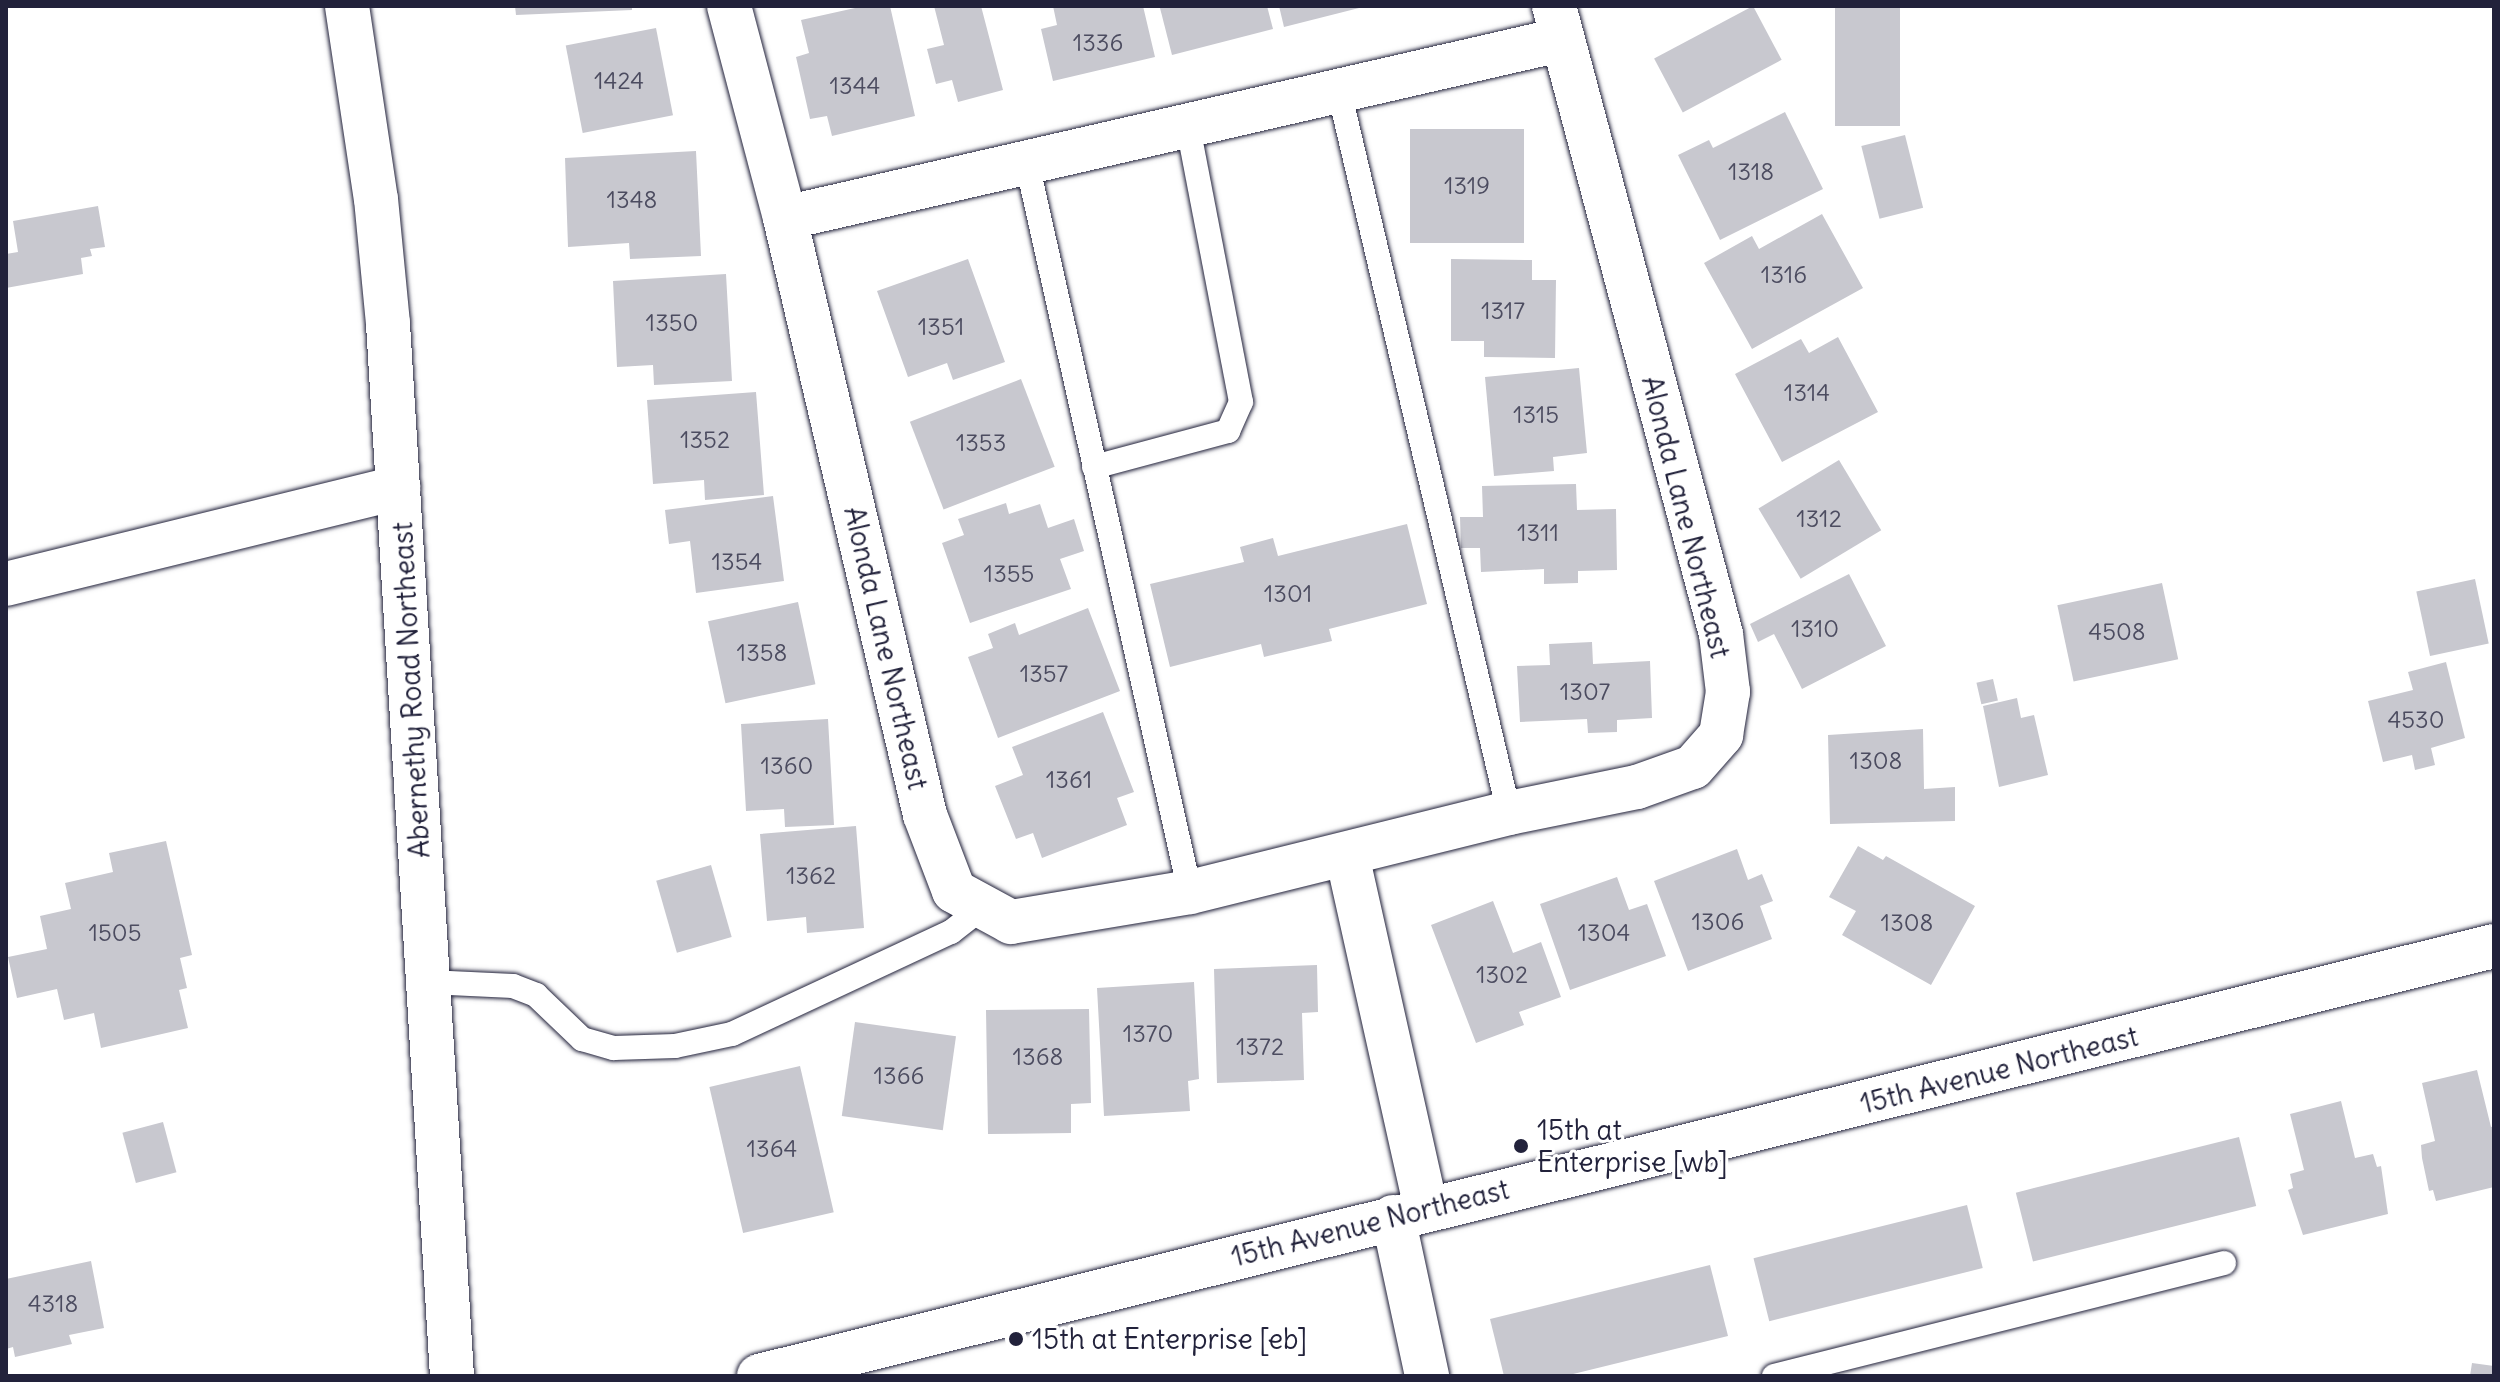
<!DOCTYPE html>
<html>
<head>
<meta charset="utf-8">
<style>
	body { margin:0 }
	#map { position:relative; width:2500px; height:1382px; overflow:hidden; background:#fff; font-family:Delius,sans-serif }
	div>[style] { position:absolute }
	.building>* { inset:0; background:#c8c8cf; transform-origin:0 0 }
	.roads { filter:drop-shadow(0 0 2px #22223b) drop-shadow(0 0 2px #22223b) }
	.lane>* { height:24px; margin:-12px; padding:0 12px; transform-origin:12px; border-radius:12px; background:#fff }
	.street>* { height:44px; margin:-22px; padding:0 22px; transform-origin:22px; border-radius:22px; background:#fff }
	.secondary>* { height:44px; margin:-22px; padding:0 22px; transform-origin:22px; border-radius:22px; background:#fff }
	.dots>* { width:22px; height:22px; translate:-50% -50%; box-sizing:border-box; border:4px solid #fff; border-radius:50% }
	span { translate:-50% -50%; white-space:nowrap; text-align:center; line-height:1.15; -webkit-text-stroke:6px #fff; paint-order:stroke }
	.number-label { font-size:24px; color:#4c4c60 }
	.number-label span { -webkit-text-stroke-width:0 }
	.street-label { font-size:28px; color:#22223b }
	.poi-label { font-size:28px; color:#22223b }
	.left { translate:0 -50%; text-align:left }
	.frame { position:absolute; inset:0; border:8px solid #22223b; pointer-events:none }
</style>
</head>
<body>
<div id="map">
	<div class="building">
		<i style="clip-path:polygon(515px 6px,632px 6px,632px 10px,516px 15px)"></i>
		<i style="clip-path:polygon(864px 6px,890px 6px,915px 116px,832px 136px,827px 116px,810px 119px,796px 57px,809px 53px,801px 20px)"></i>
		<i style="clip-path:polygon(934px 6px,981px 6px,1003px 90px,958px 102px,952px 80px,936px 84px,927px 49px,944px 45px)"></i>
		<i style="clip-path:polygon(1053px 6px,1143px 6px,1155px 57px,1053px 81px,1041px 29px,1057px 25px)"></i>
		<i style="clip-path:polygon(1169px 6px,1267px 6px,1273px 29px,1172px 55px,1160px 8px)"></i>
		<i style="clip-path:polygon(1279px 6px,1363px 6px,1363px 7px,1284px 27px)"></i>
		<i style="left:1753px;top:6px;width:61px;height:112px;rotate:62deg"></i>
		<i style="left:1835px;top:6px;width:65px;height:120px"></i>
		<i style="left:656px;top:28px;width:89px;height:92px;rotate:79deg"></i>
		<i style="clip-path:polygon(1785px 112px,1823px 189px,1720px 240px,1678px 155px,1709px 140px,1713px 148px)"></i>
		<i style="left:1410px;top:129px;width:114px;height:114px"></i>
		<i style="left:1905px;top:135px;width:75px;height:45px;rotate:76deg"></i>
		<i style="clip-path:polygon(696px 151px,701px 256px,630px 259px,629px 243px,568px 247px,565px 158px)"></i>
		<i style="clip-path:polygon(98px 206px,105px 247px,90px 249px,92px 256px,81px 258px,83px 274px,6px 288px,6px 254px,18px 252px,13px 221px)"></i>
		<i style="clip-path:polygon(1822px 214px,1863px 288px,1752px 349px,1704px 263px,1752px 236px,1759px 249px)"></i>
		<i style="clip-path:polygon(968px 259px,1005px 362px,953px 380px,947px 363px,908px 377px,877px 291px)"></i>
		<i style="clip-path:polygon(1451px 259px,1532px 260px,1532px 280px,1556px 280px,1555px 358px,1484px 357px,1484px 341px,1451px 341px)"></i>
		<i style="clip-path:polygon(726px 274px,732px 381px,654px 385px,653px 365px,617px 367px,613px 281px)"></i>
		<i style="clip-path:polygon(1838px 337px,1878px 412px,1782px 462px,1735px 374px,1801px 339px,1809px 353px)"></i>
		<i style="clip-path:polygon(1579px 368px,1587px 453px,1553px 457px,1554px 471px,1494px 476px,1485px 377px)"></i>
		<i style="left:1021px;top:379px;width:94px;height:119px;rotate:69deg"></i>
		<i style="clip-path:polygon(756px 392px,764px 495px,705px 500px,704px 480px,653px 484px,647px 400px)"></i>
		<i style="left:1839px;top:460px;width:82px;height:94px;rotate:59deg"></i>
		<i style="clip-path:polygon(1576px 484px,1577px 510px,1616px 509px,1617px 570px,1578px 571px,1578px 583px,1544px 584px,1544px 569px,1481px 572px,1480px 548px,1461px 548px,1460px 517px,1483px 517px,1482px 486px)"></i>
		<i style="clip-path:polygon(773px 496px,784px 581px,696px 593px,690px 541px,669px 544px,665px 510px)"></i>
		<i style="clip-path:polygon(1006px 503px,1009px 514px,1040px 504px,1048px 528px,1074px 519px,1084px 551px,1060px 559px,1071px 589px,970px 623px,942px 543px,964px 535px,958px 519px)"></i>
		<i style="clip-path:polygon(1407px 524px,1427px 604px,1329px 629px,1332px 641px,1264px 657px,1261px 644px,1170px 667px,1150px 584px,1244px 562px,1240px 547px,1273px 538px,1278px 556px)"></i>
		<i style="clip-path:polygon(1849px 574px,1886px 646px,1802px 689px,1774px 634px,1758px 642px,1750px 624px)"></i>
		<i style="left:2475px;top:579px;width:66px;height:60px;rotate:78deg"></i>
		<i style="left:2162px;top:583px;width:78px;height:107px;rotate:78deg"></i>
		<i style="left:798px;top:602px;width:84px;height:92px;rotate:78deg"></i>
		<i style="clip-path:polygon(1088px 608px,1120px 691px,998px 738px,968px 657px,993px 648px,988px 634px,1015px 623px,1019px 635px)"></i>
		<i style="clip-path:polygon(1592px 642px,1593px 664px,1650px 661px,1652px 718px,1617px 720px,1617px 732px,1588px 733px,1587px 719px,1520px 722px,1517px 666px,1550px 665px,1549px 644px)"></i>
		<i style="clip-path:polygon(2446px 662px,2465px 738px,2431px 748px,2435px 765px,2415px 770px,2412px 755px,2383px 762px,2368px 701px,2413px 690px,2408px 672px)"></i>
		<i style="left:1993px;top:679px;width:22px;height:17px;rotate:77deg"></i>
		<i style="clip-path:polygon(2017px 698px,2021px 718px,2034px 715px,2048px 775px,1999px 787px,1983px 706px)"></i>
		<i style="clip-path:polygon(1103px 712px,1134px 792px,1117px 798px,1127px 825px,1042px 858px,1033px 833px,1016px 839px,995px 786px,1023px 775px,1012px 747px)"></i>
		<i style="clip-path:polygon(828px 719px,834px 825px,785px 827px,784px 809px,746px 811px,741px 724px)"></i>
		<i style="clip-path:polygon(1923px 729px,1924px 789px,1955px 787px,1955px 821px,1830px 824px,1828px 735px)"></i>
		<i style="clip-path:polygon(856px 826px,864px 928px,807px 933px,806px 917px,767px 921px,760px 834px)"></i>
		<i style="clip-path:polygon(166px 841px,192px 955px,180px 958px,187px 988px,179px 990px,188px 1028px,101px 1048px,94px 1013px,64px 1020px,57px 989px,17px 998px,8px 957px,47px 949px,40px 916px,71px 909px,65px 883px,113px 872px,109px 853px)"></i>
		<i style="clip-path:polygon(1858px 846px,1883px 860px,1886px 856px,1975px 906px,1931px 985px,1842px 935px,1856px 911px,1829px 897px)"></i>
		<i style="clip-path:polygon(1737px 849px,1748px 880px,1762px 874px,1773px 901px,1760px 906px,1772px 939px,1688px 971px,1654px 881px)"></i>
		<i style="left:711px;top:865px;width:75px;height:57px;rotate:74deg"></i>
		<i style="clip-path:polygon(1617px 877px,1629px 910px,1647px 904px,1666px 956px,1570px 990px,1540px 904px)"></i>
		<i style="clip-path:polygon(1493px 901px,1513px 953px,1541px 942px,1561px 997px,1519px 1012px,1524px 1025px,1476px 1043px,1431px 925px)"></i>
		<i style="clip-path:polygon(1317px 965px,1318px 1012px,1302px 1013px,1304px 1080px,1217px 1083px,1214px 969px)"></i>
		<i style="clip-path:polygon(1194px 982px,1199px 1079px,1188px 1081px,1190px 1111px,1104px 1116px,1097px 988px)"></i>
		<i style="clip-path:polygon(1089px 1009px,1091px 1103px,1071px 1104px,1071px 1133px,988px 1134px,986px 1010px)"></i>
		<i style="left:855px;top:1022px;width:102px;height:95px;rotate:8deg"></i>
		<i style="left:800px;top:1066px;width:150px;height:93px;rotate:77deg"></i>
		<i style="clip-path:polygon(2477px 1070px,2491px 1127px,2494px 1126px,2494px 1187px,2436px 1201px,2433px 1190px,2429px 1191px,2422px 1158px,2421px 1145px,2435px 1141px,2422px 1083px)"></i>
		<i style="clip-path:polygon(2341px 1101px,2355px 1158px,2373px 1154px,2377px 1167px,2381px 1166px,2388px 1214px,2303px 1235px,2288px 1190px,2293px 1188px,2290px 1174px,2304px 1170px,2290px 1114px)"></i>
		<i style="left:163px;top:1122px;width:52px;height:42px;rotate:75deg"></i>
		<i style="left:2239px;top:1137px;width:71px;height:230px;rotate:76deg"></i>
		<i style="left:1967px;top:1205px;width:65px;height:220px;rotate:76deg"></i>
		<i style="clip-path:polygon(91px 1261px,104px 1328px,69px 1335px,72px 1344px,15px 1357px,13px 1347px,6px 1349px,6px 1279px)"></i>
		<i style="clip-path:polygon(1710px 1265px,1728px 1336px,1565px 1376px,1504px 1376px,1490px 1319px)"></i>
		<i style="clip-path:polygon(2472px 1363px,2494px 1366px,2494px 1376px,2470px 1376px)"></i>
	</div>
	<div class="roads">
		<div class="lane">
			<i style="left:1339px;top:91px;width:742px;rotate:76.75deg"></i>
			<i style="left:1027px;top:163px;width:747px;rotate:77.4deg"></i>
			<i style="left:1094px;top:467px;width:139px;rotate:-15deg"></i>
			<i style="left:1228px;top:431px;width:32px;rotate:-66deg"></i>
			<i style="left:1241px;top:402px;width:281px;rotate:-100.9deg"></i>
			<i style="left:428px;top:982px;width:85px;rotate:2.7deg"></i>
			<i style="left:513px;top:986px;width:25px;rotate:21deg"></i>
			<i style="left:536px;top:995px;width:64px;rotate:43.7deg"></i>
			<i style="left:582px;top:1039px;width:33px;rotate:16deg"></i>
			<i style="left:614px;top:1048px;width:61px;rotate:-1.9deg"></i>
			<i style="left:675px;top:1046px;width:58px;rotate:-11.9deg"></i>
			<i style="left:732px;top:1034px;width:242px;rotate:-25deg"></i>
			<i style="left:951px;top:932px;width:41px;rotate:-38deg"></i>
			<i style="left:1774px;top:1376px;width:464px;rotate:-14.1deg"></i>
		</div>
		<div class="street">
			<i style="left:347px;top:6px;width:195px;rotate:81.5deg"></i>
			<i style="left:376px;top:199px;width:126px;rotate:84.5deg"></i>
			<i style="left:388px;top:324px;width:1054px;rotate:86.52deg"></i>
			<i style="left:729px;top:6px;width:219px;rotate:75.2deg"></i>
			<i style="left:785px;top:218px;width:613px;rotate:76.8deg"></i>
			<i style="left:925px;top:815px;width:81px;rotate:69.1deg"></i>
			<i style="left:954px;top:891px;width:65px;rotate:28.5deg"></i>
			<i style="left:1011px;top:922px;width:181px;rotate:-9.5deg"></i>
			<i style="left:1190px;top:892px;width:329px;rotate:-13.9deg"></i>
			<i style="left:1509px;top:813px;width:131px;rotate:-11.5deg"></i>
			<i style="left:1637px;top:787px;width:59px;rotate:-19.7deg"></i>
			<i style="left:1693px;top:767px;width:43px;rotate:-48.8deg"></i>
			<i style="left:1721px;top:735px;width:44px;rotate:-80.8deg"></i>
			<i style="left:1728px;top:692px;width:58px;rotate:-96.9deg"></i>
			<i style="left:1721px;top:634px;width:650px;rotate:-104.89deg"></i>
			<i style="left:785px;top:218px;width:795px;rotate:-12.94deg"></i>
			<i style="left:6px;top:584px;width:404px;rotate:-13.8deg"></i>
			<i style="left:1347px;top:855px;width:363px;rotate:77.4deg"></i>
			<i style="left:1393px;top:1217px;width:163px;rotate:77.9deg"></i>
		</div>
		<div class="secondary">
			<i style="left:759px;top:1376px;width:1787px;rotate:-13.92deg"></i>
		</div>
	</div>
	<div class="dots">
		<i style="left:1521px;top:1146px;background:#22223b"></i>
		<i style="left:1016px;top:1339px;background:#22223b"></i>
	</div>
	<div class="number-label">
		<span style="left:1098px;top:43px">1336</span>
		<span style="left:619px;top:81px">1424</span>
		<span style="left:855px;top:86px">1344</span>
		<span style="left:1751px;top:172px">1318</span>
		<span style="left:1467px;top:186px">1319</span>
		<span style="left:632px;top:200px">1348</span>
		<span style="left:1784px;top:275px">1316</span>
		<span style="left:1503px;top:311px">1317</span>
		<span style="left:672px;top:323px">1350</span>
		<span style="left:941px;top:327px">1351</span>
		<span style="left:1807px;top:393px">1314</span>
		<span style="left:1536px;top:415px">1315</span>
		<span style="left:705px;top:440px">1352</span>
		<span style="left:981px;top:443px">1353</span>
		<span style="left:1819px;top:519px">1312</span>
		<span style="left:1538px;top:533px">1311</span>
		<span style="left:737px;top:562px">1354</span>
		<span style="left:1009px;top:574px">1355</span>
		<span style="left:1288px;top:594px">1301</span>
		<span style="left:1815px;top:629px">1310</span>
		<span style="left:2117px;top:632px">4508</span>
		<span style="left:762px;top:653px">1358</span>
		<span style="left:1044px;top:674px">1357</span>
		<span style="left:1585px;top:692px">1307</span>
		<span style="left:2416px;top:720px">4530</span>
		<span style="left:1876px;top:761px">1308</span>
		<span style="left:787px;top:766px">1360</span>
		<span style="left:1069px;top:780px">1361</span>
		<span style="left:811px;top:876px">1362</span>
		<span style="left:1718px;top:922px">1306</span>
		<span style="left:1907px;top:923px">1308</span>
		<span style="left:115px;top:933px">1505</span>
		<span style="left:1604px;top:933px">1304</span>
		<span style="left:1502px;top:975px">1302</span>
		<span style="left:1148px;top:1034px">1370</span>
		<span style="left:1260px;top:1047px">1372</span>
		<span style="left:1038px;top:1057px">1368</span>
		<span style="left:899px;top:1076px">1366</span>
		<span style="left:772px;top:1149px">1364</span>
		<span style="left:53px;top:1304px">4318</span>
	</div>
	<div class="street-label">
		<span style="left:1686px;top:517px;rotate:76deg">Alonda Lane Northeast</span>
		<span style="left:886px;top:648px;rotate:77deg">Alonda Lane Northeast</span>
		<span style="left:411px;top:690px;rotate:-93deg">Abernethy Road Northeast</span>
		<span style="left:1999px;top:1070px;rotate:-14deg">15th Avenue Northeast</span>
		<span style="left:1370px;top:1223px;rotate:-14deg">15th Avenue Northeast</span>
	</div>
	<div class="poi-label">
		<span class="left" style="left:1537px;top:1146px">15th at<br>Enterprise [wb]</span>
		<span class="left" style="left:1032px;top:1339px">15th at Enterprise [eb]</span>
	</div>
	<div class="frame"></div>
</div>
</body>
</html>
